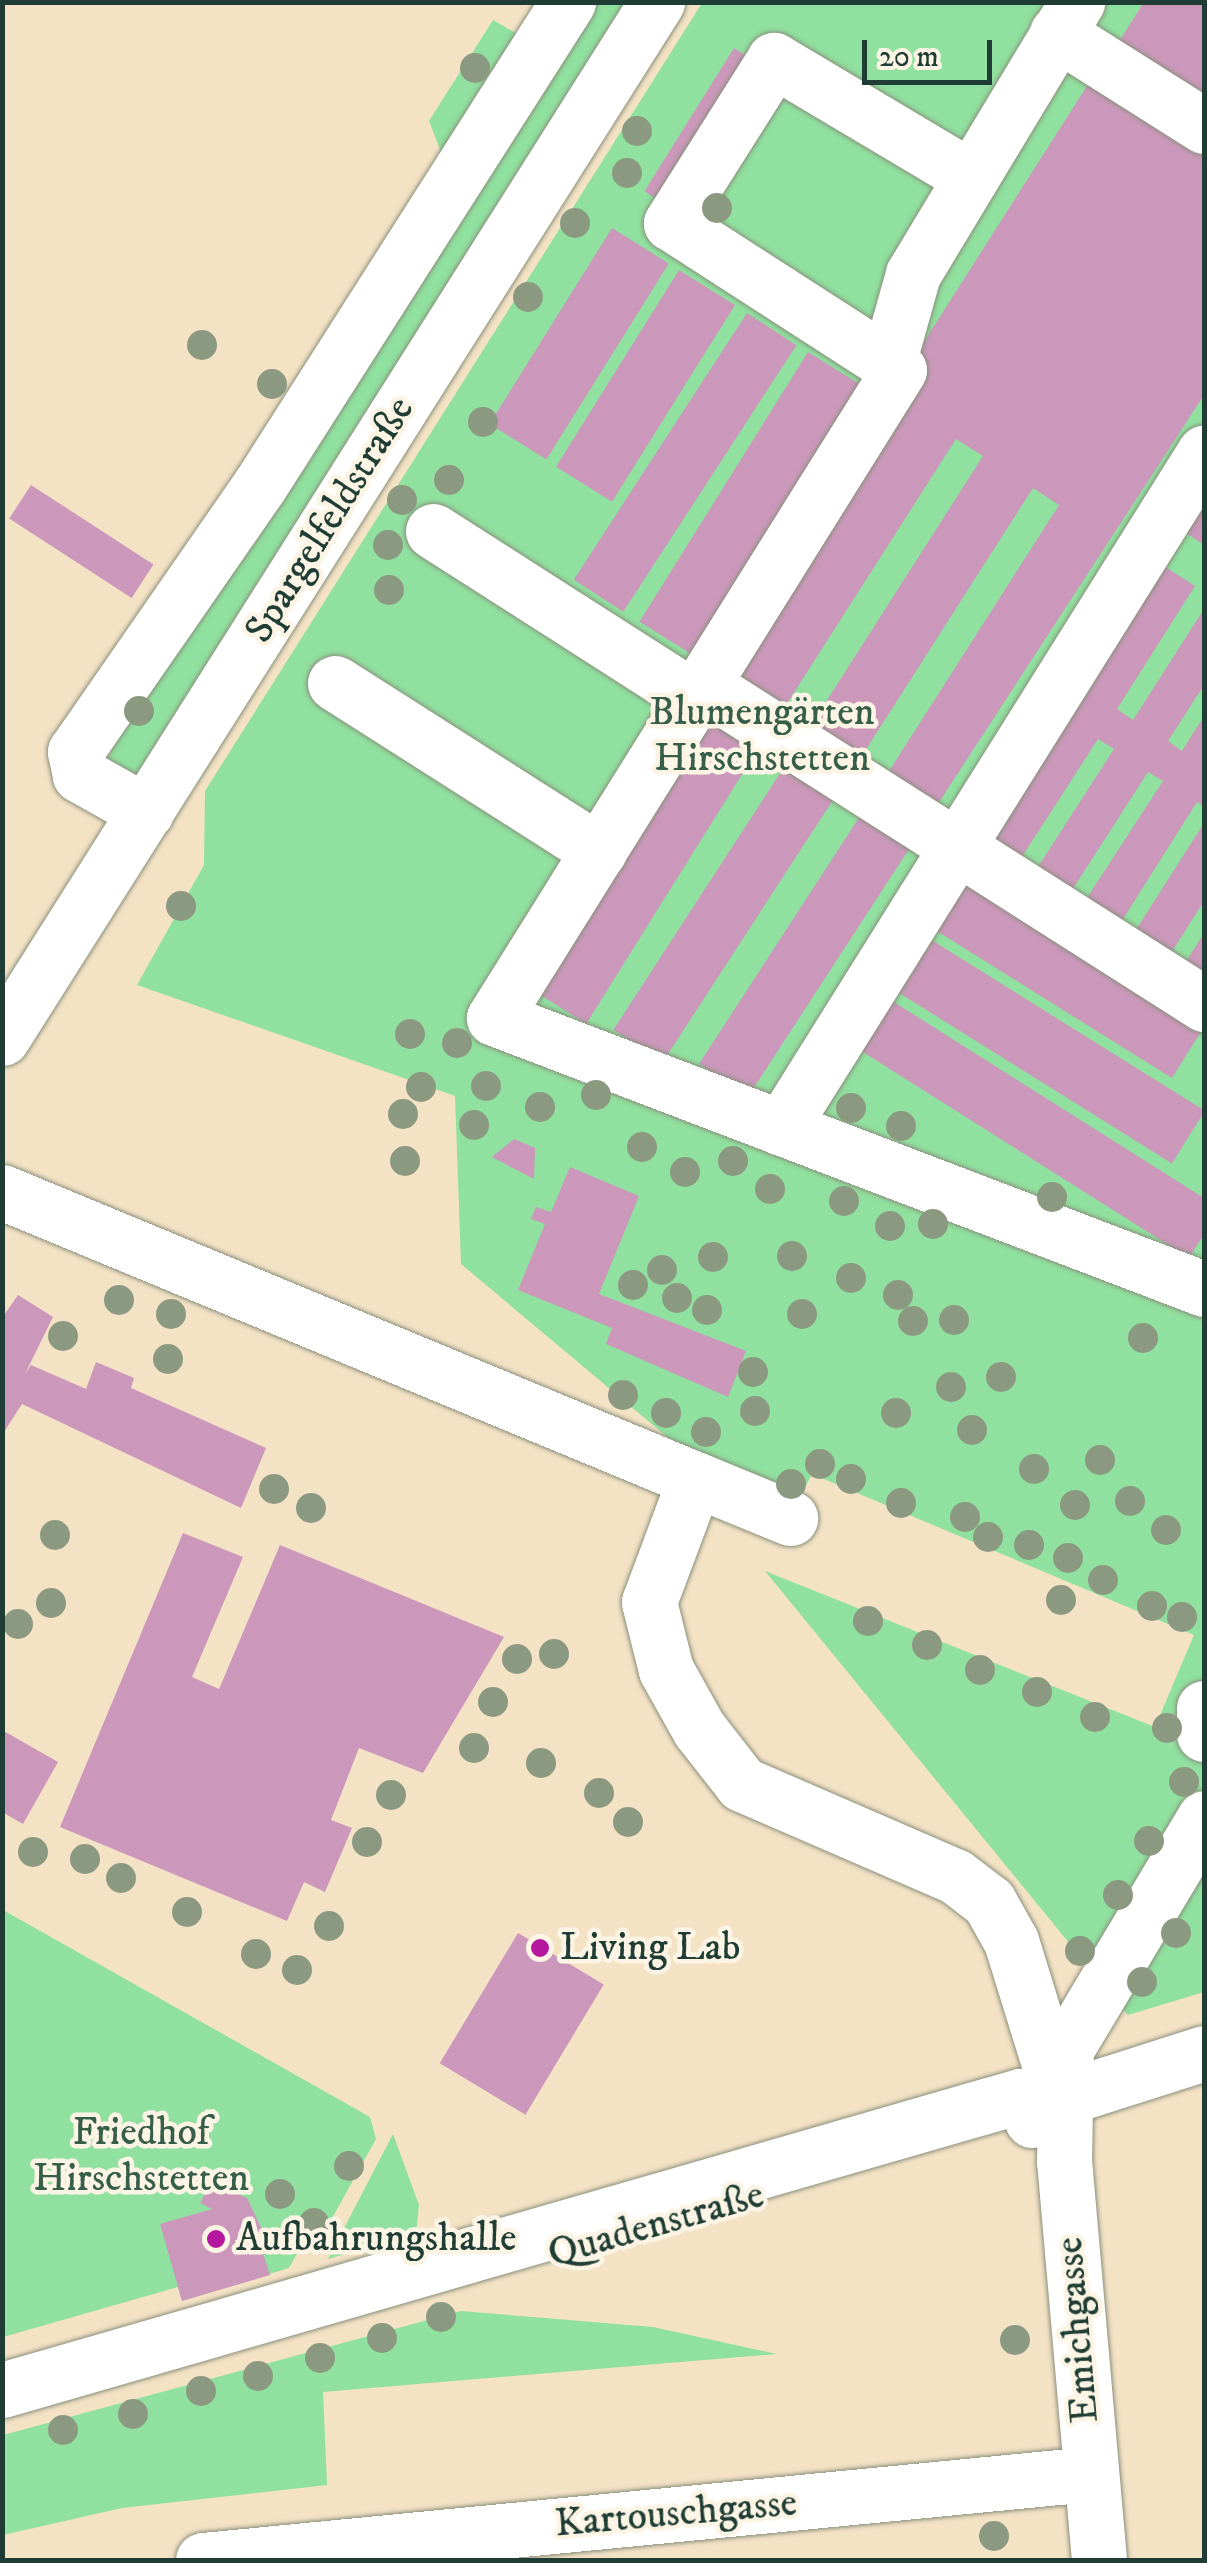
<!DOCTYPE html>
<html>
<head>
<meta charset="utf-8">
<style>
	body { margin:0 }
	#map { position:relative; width:1207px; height:2563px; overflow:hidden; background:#f4e2c5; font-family:"IM FELL DW Pica",serif }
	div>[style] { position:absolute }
	.green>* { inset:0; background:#90e09f }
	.building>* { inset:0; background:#cb98bb; transform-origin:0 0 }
	.roads { filter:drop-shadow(0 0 2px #8a907c) drop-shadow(0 0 2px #8a907c) }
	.minor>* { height:55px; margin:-27.5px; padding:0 27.5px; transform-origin:27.5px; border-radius:27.5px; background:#fff }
	.trees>* { width:30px; height:30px; margin:-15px; border-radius:50%; background:#8c9981 }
	.dots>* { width:28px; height:28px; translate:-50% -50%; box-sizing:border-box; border:5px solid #fcf5e5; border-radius:50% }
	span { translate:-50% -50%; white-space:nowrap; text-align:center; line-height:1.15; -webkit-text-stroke:9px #fcf5e5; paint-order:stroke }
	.street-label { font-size:40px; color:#1f3d34 }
	.park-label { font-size:40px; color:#365e49 }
	.poi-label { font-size:40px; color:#1f3d34 }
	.left { translate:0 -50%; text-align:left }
	.frame { position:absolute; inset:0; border:5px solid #1f3d34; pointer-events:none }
	.scale { position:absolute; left:862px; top:40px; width:130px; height:45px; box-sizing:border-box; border:5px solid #1f3d34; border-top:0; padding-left:12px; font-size:30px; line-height:35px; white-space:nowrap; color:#1f3d34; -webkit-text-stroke:8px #fcf5e5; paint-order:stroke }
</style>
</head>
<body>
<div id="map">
	<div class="green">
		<i style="clip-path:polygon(581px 3px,643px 3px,144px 773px,126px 776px,106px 762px,118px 738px)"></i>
		<i style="clip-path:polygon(702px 3px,1204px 3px,1204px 1992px,1128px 2015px,765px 1571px,1155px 1727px,1194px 1635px,812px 1474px,799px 1499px,672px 1441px,461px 1264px,455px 1096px,137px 985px,204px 865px,205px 791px)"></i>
		<i style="clip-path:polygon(493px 20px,530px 41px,448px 170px,429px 121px)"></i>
		<i style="clip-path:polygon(3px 1910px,370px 2117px,376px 2139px,315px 2249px,299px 2250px,289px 2268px,182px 2301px,178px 2287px,3px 2337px)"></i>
		<i style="clip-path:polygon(393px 2134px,419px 2205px,416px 2233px,328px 2259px)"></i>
		<i style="clip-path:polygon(461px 2311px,653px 2327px,777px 2354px,323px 2392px,327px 2485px,122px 2508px,3px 2535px,3px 2435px)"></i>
	</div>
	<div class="building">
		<i style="clip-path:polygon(1144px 2px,1204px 2px,1204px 108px,1113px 51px)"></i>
		<i style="left:734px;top:48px;width:28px;height:169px;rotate:32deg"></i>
		<i style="clip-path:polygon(1092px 78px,1204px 149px,1204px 395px,934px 810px,884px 779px,1059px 505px,1033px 488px,858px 762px,808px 730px,983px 456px,956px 439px,781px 713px,731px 681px,913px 359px)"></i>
		<i style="left:612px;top:228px;width:67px;height:231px;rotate:32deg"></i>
		<i style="left:679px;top:270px;width:66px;height:232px;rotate:32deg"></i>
		<i style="left:747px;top:313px;width:59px;height:318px;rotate:33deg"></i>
		<i style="left:808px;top:352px;width:60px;height:318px;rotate:32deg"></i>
		<i style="left:31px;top:485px;width:146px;height:40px;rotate:33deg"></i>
		<i style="clip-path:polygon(1204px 496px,1204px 545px,1182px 530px)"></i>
		<i style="clip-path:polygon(1161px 564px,1195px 586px,1117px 709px,1133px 720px,1204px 609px,1204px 685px,1168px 741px,1182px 751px,1204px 716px,1204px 807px,1197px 802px,1118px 927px,1083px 904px,1163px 781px,1148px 772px,1069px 895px,1034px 873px,1114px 749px,1098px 739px,1018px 863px,983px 841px)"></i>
		<i style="left:709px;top:716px;width:59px;height:326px;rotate:32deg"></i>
		<i style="left:786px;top:764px;width:59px;height:317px;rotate:33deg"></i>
		<i style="left:862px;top:813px;width:59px;height:299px;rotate:33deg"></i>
		<i style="clip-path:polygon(1204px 823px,1204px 901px,1168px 958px,1132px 936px)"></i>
		<i style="left:964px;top:875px;width:284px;height:62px;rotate:32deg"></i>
		<i style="clip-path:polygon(1204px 933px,1204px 982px,1182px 968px)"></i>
		<i style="left:925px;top:936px;width:330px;height:62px;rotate:32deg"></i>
		<i style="clip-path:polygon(886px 997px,1204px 1198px,1204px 1234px,1189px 1258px,855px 1047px)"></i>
		<i style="clip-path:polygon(514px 1139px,535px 1148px,534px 1179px,492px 1157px)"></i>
		<i style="clip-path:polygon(570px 1167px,639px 1196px,599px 1294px,746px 1351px,728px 1397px,606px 1344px,612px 1328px,518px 1290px,545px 1224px,531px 1219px,536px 1207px,551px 1212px)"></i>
		<i style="clip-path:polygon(18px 1295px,53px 1317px,25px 1374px,31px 1365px,86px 1389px,96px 1362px,134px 1378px,131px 1388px,266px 1448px,241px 1508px,22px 1404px,2px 1435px,2px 1318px)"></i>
		<i style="clip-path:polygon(183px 1533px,243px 1557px,192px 1677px,219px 1689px,280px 1545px,504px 1637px,423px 1773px,359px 1748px,331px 1820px,352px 1828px,325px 1892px,304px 1882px,287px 1921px,60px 1827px)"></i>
		<i style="clip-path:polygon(2px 1730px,58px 1762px,23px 1824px,2px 1812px)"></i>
		<i style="left:518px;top:1933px;width:100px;height:152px;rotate:31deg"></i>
		<i style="clip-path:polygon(211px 2183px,247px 2198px,269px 2244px,261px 2247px,270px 2275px,182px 2301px,160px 2224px,212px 2209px,200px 2203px)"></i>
	</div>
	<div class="roads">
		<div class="minor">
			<i style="left:1057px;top:33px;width:174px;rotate:32.3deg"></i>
			<i style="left:967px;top:175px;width:225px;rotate:-149.2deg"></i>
			<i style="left:774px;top:60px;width:193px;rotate:122.3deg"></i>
			<i style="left:671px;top:223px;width:271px;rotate:32.8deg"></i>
			<i style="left:899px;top:370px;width:764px;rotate:122.01deg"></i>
			<i style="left:494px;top:1018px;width:760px;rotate:20.89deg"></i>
			<i style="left:888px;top:363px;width:92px;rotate:-74.3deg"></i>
			<i style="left:913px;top:274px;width:318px;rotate:-58.9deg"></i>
			<i style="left:433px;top:531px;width:310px;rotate:32.6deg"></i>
			<i style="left:335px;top:683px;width:313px;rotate:32.5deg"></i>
			<i style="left:703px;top:685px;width:594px;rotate:32.49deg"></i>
			<i style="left:146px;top:812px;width:76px;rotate:-150.7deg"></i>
			<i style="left:80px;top:775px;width:24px;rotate:-102deg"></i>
			<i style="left:75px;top:752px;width:325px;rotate:-55.3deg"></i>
			<i style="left:260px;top:485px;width:573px;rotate:-57.48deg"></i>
			<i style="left:2px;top:1038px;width:1226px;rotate:-57.7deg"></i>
			<i style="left:781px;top:1128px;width:797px;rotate:-57.93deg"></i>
			<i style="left:2px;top:1192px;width:750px;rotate:22.5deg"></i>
			<i style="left:695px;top:1479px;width:131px;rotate:110.5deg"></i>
			<i style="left:649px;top:1602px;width:70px;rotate:76deg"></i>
			<i style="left:666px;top:1670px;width:68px;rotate:60.8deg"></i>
			<i style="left:699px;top:1729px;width:70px;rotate:52deg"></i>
			<i style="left:742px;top:1784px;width:232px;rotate:23.4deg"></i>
			<i style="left:955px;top:1876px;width:43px;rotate:37.4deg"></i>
			<i style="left:989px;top:1902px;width:45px;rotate:60.6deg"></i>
			<i style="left:1011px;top:1941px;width:165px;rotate:72.8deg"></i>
			<i style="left:695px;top:1479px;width:103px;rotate:22.3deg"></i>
			<i style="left:1204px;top:1708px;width:26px;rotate:90deg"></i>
			<i style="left:1032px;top:2120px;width:35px;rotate:-37deg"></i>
			<i style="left:1060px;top:2099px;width:151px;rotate:-17.7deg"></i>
			<i style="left:2px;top:2390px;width:1060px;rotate:-16.11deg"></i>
			<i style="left:1020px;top:2096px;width:40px;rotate:4.3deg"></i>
			<i style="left:203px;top:2560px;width:891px;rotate:-5.54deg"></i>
			<i style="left:1099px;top:2560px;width:400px;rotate:-95deg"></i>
			<i style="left:1064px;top:2162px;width:113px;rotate:-89deg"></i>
			<i style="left:1066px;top:2049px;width:269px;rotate:-59.1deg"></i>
		</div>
	</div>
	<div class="trees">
		<i style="left:475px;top:68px"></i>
		<i style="left:637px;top:131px"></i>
		<i style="left:627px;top:173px"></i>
		<i style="left:717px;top:208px"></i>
		<i style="left:575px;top:223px"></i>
		<i style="left:528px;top:297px"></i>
		<i style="left:202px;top:345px"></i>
		<i style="left:272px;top:384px"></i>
		<i style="left:483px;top:422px"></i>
		<i style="left:449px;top:480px"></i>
		<i style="left:402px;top:500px"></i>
		<i style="left:388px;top:545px"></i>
		<i style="left:389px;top:590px"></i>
		<i style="left:139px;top:711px"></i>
		<i style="left:181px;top:906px"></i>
		<i style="left:410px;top:1034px"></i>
		<i style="left:457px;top:1043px"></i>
		<i style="left:486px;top:1086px"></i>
		<i style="left:421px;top:1087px"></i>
		<i style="left:596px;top:1095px"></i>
		<i style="left:540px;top:1107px"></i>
		<i style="left:851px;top:1108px"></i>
		<i style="left:403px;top:1114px"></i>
		<i style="left:474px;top:1125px"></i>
		<i style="left:901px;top:1126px"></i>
		<i style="left:642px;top:1147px"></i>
		<i style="left:405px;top:1161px"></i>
		<i style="left:733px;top:1161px"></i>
		<i style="left:685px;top:1172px"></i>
		<i style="left:770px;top:1189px"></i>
		<i style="left:1052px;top:1197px"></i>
		<i style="left:844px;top:1201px"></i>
		<i style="left:933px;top:1224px"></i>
		<i style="left:890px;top:1226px"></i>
		<i style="left:792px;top:1256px"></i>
		<i style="left:713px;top:1257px"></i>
		<i style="left:662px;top:1270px"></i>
		<i style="left:851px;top:1278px"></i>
		<i style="left:633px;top:1285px"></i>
		<i style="left:898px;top:1295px"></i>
		<i style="left:677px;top:1298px"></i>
		<i style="left:119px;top:1300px"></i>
		<i style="left:707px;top:1310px"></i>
		<i style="left:171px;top:1314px"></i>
		<i style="left:802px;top:1314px"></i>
		<i style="left:954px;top:1320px"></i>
		<i style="left:913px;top:1321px"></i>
		<i style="left:63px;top:1336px"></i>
		<i style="left:1143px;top:1338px"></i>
		<i style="left:168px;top:1359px"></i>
		<i style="left:753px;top:1372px"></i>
		<i style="left:1001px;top:1377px"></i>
		<i style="left:951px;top:1387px"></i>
		<i style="left:623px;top:1395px"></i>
		<i style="left:755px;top:1411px"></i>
		<i style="left:666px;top:1413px"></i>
		<i style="left:896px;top:1413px"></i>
		<i style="left:972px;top:1430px"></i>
		<i style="left:706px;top:1432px"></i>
		<i style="left:1100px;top:1460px"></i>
		<i style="left:820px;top:1464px"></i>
		<i style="left:1034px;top:1469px"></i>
		<i style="left:851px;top:1479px"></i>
		<i style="left:791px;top:1484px"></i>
		<i style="left:274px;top:1489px"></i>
		<i style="left:1130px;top:1501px"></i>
		<i style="left:901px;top:1503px"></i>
		<i style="left:1075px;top:1505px"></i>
		<i style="left:311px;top:1508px"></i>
		<i style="left:965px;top:1517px"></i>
		<i style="left:1166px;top:1530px"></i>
		<i style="left:55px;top:1535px"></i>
		<i style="left:988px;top:1537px"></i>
		<i style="left:1029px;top:1545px"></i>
		<i style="left:1068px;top:1558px"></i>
		<i style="left:1103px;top:1580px"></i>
		<i style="left:1061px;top:1600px"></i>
		<i style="left:51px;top:1603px"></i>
		<i style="left:1152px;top:1606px"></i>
		<i style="left:1182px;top:1617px"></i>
		<i style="left:868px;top:1621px"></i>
		<i style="left:18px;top:1624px"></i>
		<i style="left:927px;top:1645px"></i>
		<i style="left:554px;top:1654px"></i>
		<i style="left:517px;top:1659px"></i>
		<i style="left:980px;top:1670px"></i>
		<i style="left:1037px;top:1692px"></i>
		<i style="left:493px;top:1702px"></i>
		<i style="left:1095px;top:1717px"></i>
		<i style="left:1167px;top:1728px"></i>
		<i style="left:474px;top:1748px"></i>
		<i style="left:541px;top:1763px"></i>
		<i style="left:1184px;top:1782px"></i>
		<i style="left:599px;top:1793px"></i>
		<i style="left:391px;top:1795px"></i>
		<i style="left:628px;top:1822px"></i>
		<i style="left:1149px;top:1841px"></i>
		<i style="left:367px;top:1842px"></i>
		<i style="left:33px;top:1852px"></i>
		<i style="left:85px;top:1859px"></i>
		<i style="left:121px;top:1878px"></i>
		<i style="left:1118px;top:1895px"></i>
		<i style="left:187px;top:1912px"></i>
		<i style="left:329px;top:1926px"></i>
		<i style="left:1176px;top:1933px"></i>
		<i style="left:1080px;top:1951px"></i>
		<i style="left:256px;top:1954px"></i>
		<i style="left:297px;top:1970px"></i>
		<i style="left:1142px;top:1982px"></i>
		<i style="left:349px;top:2166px"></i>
		<i style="left:280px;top:2194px"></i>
		<i style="left:314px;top:2223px"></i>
		<i style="left:441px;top:2317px"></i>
		<i style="left:382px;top:2338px"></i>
		<i style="left:1015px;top:2340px"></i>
		<i style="left:320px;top:2358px"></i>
		<i style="left:258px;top:2376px"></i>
		<i style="left:201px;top:2391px"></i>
		<i style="left:133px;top:2414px"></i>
		<i style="left:63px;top:2430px"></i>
		<i style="left:994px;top:2536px"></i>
	</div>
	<div class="dots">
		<i style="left:540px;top:1948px;background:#b5179e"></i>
		<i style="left:216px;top:2239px;background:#b5179e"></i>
	</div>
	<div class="street-label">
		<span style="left:330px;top:520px;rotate:-58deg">Spargelfeldstraße</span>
		<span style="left:656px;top:2225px;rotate:-16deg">Quadenstraße</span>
		<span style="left:1078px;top:2330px;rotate:-95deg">Emichgasse</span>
		<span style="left:676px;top:2514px;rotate:-5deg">Kartouschgasse</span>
	</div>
	<div class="park-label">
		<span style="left:762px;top:736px">Blumengärten<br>Hirschstetten</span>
		<span style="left:141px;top:2156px">Friedhof<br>Hirschstetten</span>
	</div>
	<div class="poi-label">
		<span class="left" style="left:560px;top:1948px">Living Lab</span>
		<span class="left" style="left:236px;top:2239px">Aufbahrungshalle</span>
	</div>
	<div class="frame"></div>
	<div class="scale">20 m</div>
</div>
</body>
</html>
